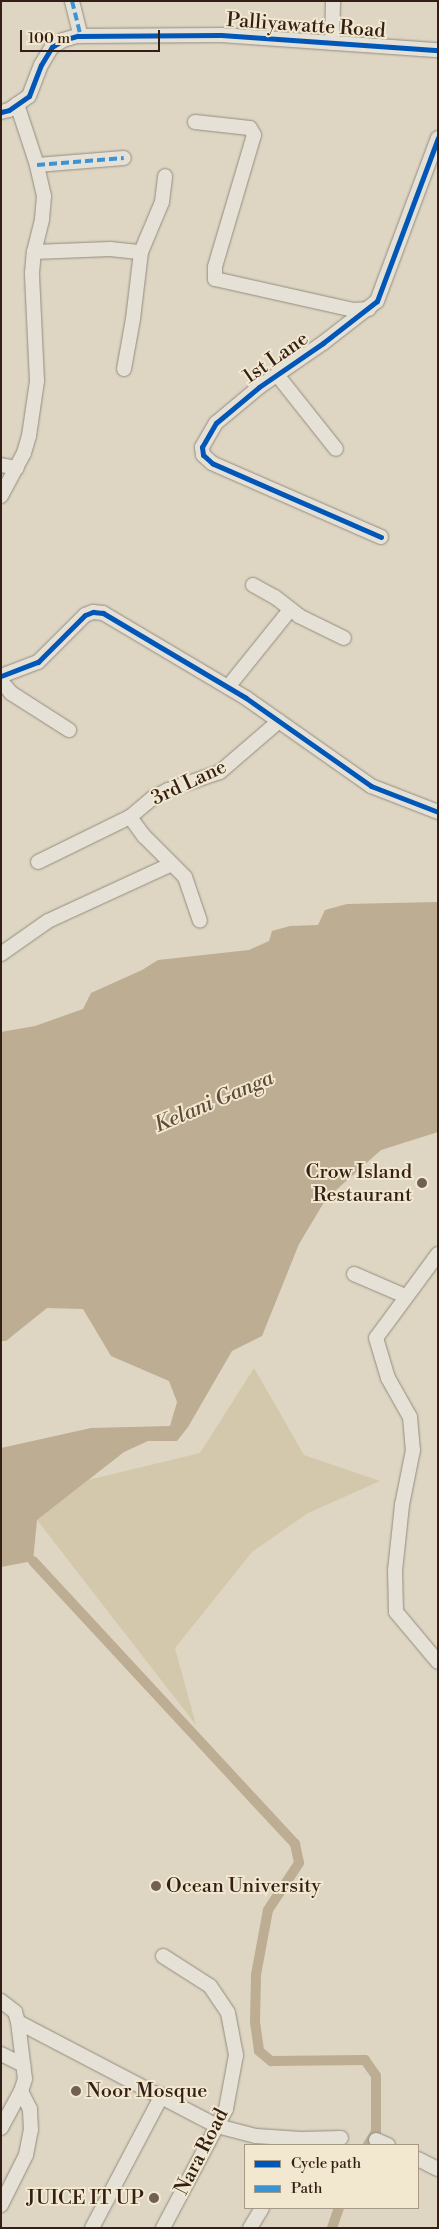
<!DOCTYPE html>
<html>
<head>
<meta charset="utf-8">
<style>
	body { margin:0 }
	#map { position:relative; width:439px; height:2229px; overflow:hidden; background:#ded6c2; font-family:"Libre Bodoni",serif }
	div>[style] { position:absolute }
	.green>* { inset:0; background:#d4c8ac }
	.water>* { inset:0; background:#bcad93 }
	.canal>* { height:10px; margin:-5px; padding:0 5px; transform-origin:5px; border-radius:5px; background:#bcad93 }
	.roads { filter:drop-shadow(0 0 1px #938c80) drop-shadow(0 0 1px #938c80) }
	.minor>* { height:14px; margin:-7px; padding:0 7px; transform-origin:7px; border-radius:7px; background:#e6e1d6 }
	.quiet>* { height:4px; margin-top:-2px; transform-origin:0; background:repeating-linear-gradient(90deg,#3d94d4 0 8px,transparent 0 12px) }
	.cycleway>* { height:5px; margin:-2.5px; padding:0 2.5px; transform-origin:2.5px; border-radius:2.5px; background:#0057b8 }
	.dots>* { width:14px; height:14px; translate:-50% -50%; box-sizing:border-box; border:2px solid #f2e8cf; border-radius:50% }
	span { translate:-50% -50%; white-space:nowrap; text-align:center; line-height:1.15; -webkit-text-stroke:4px #f2e8cf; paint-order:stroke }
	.street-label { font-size:20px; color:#341f16 }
	.poi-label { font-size:20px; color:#341f16 }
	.right { translate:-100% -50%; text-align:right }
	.left { translate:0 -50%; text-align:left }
	.water-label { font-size:21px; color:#5e4b3b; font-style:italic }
	.frame { position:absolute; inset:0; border:2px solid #341f16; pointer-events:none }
	.legend { position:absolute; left:244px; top:2144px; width:175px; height:65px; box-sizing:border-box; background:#f2e8cf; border:1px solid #a69885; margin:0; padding:6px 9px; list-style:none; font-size:15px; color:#341f16 }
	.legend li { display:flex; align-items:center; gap:10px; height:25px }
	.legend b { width:25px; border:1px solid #a69885 }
	.scale { position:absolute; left:20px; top:30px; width:140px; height:22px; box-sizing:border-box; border:2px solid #341f16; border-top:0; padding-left:6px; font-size:15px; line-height:18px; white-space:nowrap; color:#341f16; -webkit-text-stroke:4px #f2e8cf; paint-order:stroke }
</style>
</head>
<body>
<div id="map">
	<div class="green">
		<i style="clip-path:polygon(254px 1368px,304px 1455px,380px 1481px,308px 1513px,252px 1552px,175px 1648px,196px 1725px,37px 1520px,88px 1480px,200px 1453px)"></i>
	</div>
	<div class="water">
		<i style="clip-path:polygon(438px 902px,438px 1132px,381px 1150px,326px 1199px,299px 1244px,262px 1336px,232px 1351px,188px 1427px,177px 1441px,148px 1441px,124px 1452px,37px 1520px,33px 1561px,1px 1567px,1px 1448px,91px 1428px,170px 1426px,177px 1402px,169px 1381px,111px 1356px,83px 1309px,47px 1308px,6px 1341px,1px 1341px,1px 1032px,35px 1026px,83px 1009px,91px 993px,142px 970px,158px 960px,249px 950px,269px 941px,272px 931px,290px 926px,318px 925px,325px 910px,347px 904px)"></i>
	</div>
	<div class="canal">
		<i style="left:33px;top:1561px;width:386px;rotate:47.2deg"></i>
		<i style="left:295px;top:1844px;width:19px;rotate:78deg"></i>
		<i style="left:299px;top:1863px;width:56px;rotate:123.4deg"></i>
		<i style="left:268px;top:1910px;width:66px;rotate:100.5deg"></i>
		<i style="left:256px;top:1975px;width:47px;rotate:91.2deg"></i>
		<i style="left:255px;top:2022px;width:29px;rotate:82deg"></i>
		<i style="left:259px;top:2051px;width:16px;rotate:40deg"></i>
		<i style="left:271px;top:2061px;width:94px;rotate:-0.6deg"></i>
		<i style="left:365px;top:2060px;width:19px;rotate:55deg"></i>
		<i style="left:376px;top:2076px;width:56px;rotate:90deg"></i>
		<i style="left:376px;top:2132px;width:15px;rotate:122deg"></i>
		<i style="left:332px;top:2228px;width:21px;rotate:-71deg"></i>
	</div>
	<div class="roads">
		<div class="minor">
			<i style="left:72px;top:1px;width:36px;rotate:76deg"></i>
			<i style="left:332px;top:43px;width:42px;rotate:-88.6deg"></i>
			<i style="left:1px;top:112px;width:8px;rotate:-14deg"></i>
			<i style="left:9px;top:110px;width:24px;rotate:-35deg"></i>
			<i style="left:29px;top:96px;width:33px;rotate:-69deg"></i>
			<i style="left:41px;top:65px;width:21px;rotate:-59deg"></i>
			<i style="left:52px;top:47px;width:13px;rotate:-32deg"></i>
			<i style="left:63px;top:40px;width:15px;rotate:-16deg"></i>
			<i style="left:77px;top:36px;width:144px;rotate:-0.4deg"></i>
			<i style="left:221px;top:35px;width:218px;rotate:4deg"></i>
			<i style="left:195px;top:122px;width:55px;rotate:6.2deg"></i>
			<i style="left:250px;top:128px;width:8px;rotate:60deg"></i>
			<i style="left:254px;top:135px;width:138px;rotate:106.5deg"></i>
			<i style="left:215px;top:267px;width:12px;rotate:90deg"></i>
			<i style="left:215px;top:279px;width:142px;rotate:12.6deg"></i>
			<i style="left:354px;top:310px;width:15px;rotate:-4deg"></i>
			<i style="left:37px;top:165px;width:87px;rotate:-4.6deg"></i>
			<i style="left:34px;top:252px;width:76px;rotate:-2.3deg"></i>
			<i style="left:110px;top:249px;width:31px;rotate:6deg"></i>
			<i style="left:124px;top:369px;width:51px;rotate:-79.8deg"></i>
			<i style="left:133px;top:319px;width:67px;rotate:-83.2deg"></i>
			<i style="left:141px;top:252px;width:54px;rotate:-67.2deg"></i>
			<i style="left:162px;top:202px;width:26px;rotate:-83deg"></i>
			<i style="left:278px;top:376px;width:93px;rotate:51.5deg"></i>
			<i style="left:1px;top:465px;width:16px;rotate:11deg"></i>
			<i style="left:1px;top:496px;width:49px;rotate:-61.9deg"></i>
			<i style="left:24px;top:453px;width:18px;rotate:-74deg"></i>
			<i style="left:29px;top:436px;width:56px;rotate:-81.7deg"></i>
			<i style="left:37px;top:381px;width:108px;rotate:-92.7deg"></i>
			<i style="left:32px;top:273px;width:21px;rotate:-85deg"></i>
			<i style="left:34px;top:252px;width:34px;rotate:-76deg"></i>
			<i style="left:42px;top:219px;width:23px;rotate:-85deg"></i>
			<i style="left:44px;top:196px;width:32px;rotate:-103deg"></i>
			<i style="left:37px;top:165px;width:64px;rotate:-108.2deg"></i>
			<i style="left:381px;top:537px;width:184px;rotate:-156.4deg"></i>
			<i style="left:212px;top:463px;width:12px;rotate:-138deg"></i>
			<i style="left:203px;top:455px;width:8px;rotate:-97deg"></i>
			<i style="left:202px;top:447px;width:28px;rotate:-60deg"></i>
			<i style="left:216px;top:423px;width:56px;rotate:-39.9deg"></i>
			<i style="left:259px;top:387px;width:78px;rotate:-34.5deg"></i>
			<i style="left:323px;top:343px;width:68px;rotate:-37.9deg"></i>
			<i style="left:377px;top:301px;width:174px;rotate:-69.5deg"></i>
			<i style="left:253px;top:585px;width:25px;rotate:29deg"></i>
			<i style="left:275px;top:597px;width:31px;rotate:38deg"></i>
			<i style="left:299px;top:616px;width:50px;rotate:26.1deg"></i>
			<i style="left:1px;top:676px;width:40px;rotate:-21deg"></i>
			<i style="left:38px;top:662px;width:66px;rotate:-45deg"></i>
			<i style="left:85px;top:615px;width:9px;rotate:-21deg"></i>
			<i style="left:93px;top:612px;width:10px;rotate:6deg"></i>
			<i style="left:103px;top:613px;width:166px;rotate:30.7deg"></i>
			<i style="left:246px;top:698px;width:153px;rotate:35.1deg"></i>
			<i style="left:371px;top:786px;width:72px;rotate:21.2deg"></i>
			<i style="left:1px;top:681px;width:16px;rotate:50deg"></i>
			<i style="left:11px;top:693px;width:69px;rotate:32.5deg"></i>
			<i style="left:228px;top:687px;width:99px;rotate:-51.2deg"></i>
			<i style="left:130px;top:817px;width:24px;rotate:54deg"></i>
			<i style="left:144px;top:836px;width:58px;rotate:45deg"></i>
			<i style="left:185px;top:877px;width:46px;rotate:71.2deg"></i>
			<i style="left:38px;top:862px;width:102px;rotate:-26.1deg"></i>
			<i style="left:130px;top:817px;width:30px;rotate:-40deg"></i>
			<i style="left:153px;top:798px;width:17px;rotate:-28deg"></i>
			<i style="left:168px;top:790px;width:55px;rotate:-19.1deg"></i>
			<i style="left:220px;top:772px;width:78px;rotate:-40.8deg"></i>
			<i style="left:1px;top:954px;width:57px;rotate:-35.1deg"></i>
			<i style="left:48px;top:921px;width:136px;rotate:-24.7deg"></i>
			<i style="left:438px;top:1254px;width:104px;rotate:126.4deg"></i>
			<i style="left:376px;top:1338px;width:42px;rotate:73.3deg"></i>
			<i style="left:388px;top:1378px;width:45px;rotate:60.6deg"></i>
			<i style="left:410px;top:1417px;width:33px;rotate:85deg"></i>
			<i style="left:413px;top:1450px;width:56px;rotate:101.3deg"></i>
			<i style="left:402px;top:1505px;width:65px;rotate:96.1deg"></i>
			<i style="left:395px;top:1570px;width:42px;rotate:88.6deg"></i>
			<i style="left:396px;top:1612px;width:65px;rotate:50deg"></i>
			<i style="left:354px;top:1274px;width:56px;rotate:23.3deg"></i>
			<i style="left:163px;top:1956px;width:56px;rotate:32.6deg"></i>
			<i style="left:210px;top:1986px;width:32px;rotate:56deg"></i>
			<i style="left:228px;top:2013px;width:43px;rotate:79.2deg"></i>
			<i style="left:236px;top:2055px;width:55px;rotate:100.5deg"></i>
			<i style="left:226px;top:2109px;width:135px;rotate:117.9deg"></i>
			<i style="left:1px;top:2001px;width:18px;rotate:38deg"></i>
			<i style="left:15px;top:2012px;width:10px;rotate:73deg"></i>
			<i style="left:18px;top:2022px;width:57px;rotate:83deg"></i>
			<i style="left:25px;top:2079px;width:13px;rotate:108deg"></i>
			<i style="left:21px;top:2091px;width:42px;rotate:118.4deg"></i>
			<i style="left:18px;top:2022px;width:225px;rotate:27.6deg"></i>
			<i style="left:217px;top:2126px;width:40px;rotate:14.4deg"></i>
			<i style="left:256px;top:2136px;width:45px;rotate:3.8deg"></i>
			<i style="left:301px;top:2139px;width:40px;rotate:-1.4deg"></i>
			<i style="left:1px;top:2054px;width:25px;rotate:26deg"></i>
			<i style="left:376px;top:2140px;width:13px;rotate:23deg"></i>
			<i style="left:418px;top:2159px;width:22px;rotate:27deg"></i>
			<i style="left:1px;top:2205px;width:56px;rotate:-63.4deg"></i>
			<i style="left:26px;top:2155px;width:25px;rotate:-79deg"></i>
			<i style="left:31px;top:2130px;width:21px;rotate:-93deg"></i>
			<i style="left:30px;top:2109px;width:20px;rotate:-117deg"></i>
			<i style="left:92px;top:2228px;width:150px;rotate:-62.2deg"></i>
			<i style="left:250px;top:2228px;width:23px;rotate:-59deg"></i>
		</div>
	</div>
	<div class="quiet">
		<i style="left:72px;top:1px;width:36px;rotate:76deg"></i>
		<i style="left:37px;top:165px;width:87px;rotate:-4.6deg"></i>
	</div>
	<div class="cycleway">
		<i style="left:1px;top:112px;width:8px;rotate:-14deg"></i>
		<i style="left:9px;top:110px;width:24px;rotate:-35deg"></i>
		<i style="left:29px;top:96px;width:33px;rotate:-69deg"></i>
		<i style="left:41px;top:65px;width:21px;rotate:-59deg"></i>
		<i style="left:52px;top:47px;width:13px;rotate:-32deg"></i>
		<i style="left:63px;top:40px;width:15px;rotate:-16deg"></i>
		<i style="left:77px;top:36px;width:144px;rotate:-0.4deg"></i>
		<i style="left:221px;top:35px;width:218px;rotate:4deg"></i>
		<i style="left:381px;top:537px;width:184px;rotate:-156.4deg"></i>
		<i style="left:212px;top:463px;width:12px;rotate:-138deg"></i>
		<i style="left:203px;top:455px;width:8px;rotate:-97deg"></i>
		<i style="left:202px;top:447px;width:28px;rotate:-60deg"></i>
		<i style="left:216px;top:423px;width:56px;rotate:-39.9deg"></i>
		<i style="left:259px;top:387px;width:78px;rotate:-34.5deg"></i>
		<i style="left:323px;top:343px;width:68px;rotate:-37.9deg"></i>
		<i style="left:377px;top:301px;width:174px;rotate:-69.5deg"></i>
		<i style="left:1px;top:676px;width:40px;rotate:-21deg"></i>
		<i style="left:38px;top:662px;width:66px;rotate:-45deg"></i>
		<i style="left:85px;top:615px;width:9px;rotate:-21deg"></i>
		<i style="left:93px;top:612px;width:10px;rotate:6deg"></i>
		<i style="left:103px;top:613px;width:166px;rotate:30.7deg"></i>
		<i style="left:246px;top:698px;width:153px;rotate:35.1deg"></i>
		<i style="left:371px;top:786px;width:72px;rotate:21.2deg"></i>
	</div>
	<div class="dots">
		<i style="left:422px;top:1183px;background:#705f52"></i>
		<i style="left:156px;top:1886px;background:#705f52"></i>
		<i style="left:76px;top:2091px;background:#705f52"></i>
		<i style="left:154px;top:2198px;background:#705f52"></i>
	</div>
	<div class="street-label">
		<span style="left:306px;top:26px;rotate:4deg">Palliyawatte Road</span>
		<span style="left:276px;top:358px;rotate:-35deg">1st Lane</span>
		<span style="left:189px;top:783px;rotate:-25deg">3rd Lane</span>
		<span style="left:202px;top:2152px;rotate:-63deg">Nara Road</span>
	</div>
	<div class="poi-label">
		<span class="right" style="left:412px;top:1184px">Crow Island<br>Restaurant</span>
		<span class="left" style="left:166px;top:1886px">Ocean University</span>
		<span class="left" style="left:86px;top:2091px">Noor Mosque</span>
		<span class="right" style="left:144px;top:2198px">JUICE IT UP</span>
	</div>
	<div class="water-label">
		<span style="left:214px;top:1102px;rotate:-23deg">Kelani Ganga</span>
	</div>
	<div class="frame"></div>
	<ul class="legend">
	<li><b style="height:6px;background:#0057b8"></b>Cycle path</li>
	<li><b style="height:6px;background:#3d94d4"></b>Path</li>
	</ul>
	<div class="scale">100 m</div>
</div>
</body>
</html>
